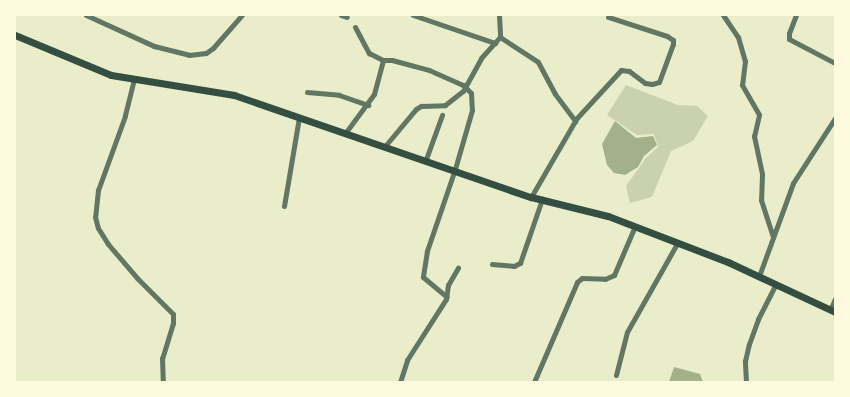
<!DOCTYPE html>
<html>
<head>
<meta charset="utf-8">
<style>
	body { margin:0 }
	#map { position:relative; width:850px; height:397px; overflow:hidden; background:#e9edc9; font-family:"Exo 2",sans-serif }
	div>[style] { position:absolute }
	.green>* { inset:0; background:#cad2ad }
	.water>* { inset:0; background:#a3b18a }
	.minor>* { height:5px; margin:-2.5px; padding:0 2.5px; transform-origin:2.5px; border-radius:2.5px; background:#617663 }
	.secondary>* { height:7px; margin:-3.5px; padding:0 3.5px; transform-origin:3.5px; border-radius:3.5px; background:#344e41 }
	span { translate:-50% -50%; white-space:nowrap; text-align:center; line-height:1.15; -webkit-text-stroke:4.5px #fefae0; paint-order:stroke }
	.frame { position:absolute; inset:0; border:16px solid #fefae0; pointer-events:none }
</style>
</head>
<body>
<div id="map">
	<div class="green">
		<i style="clip-path:polygon(626px 85px,678px 105px,697px 106px,708px 116px,693px 141px,671px 151px,652px 197px,630px 203px,626px 186px,646px 158px,658px 147px,654px 134px,637px 135px,607px 115px)"></i>
	</div>
	<div class="water">
		<i style="clip-path:polygon(615px 121px,636px 138px,653px 136px,657px 145px,644px 156px,638px 167px,625px 175px,614px 173px,607px 165px,602px 144px)"></i>
		<i style="clip-path:polygon(674px 367px,700px 374px,703px 382px,669px 382px)"></i>
	</div>
	<div class="minor">
		<i style="left:86px;top:15px;width:75px;rotate:24.5deg"></i>
		<i style="left:154px;top:46px;width:36px;rotate:14deg"></i>
		<i style="left:189px;top:55px;width:17px;rotate:-7deg"></i>
		<i style="left:206px;top:53px;width:9px;rotate:-36deg"></i>
		<i style="left:213px;top:48px;width:44px;rotate:-48.7deg"></i>
		<i style="left:341px;top:15px;width:6px;rotate:18deg"></i>
		<i style="left:413px;top:15px;width:87px;rotate:18.9deg"></i>
		<i style="left:499px;top:15px;width:22px;rotate:87deg"></i>
		<i style="left:500px;top:37px;width:45px;rotate:33.3deg"></i>
		<i style="left:538px;top:62px;width:36px;rotate:62deg"></i>
		<i style="left:555px;top:94px;width:34px;rotate:53deg"></i>
		<i style="left:575px;top:121px;width:88px;rotate:120.1deg"></i>
		<i style="left:723px;top:15px;width:27px;rotate:56deg"></i>
		<i style="left:738px;top:37px;width:25px;rotate:74deg"></i>
		<i style="left:745px;top:61px;width:24px;rotate:97deg"></i>
		<i style="left:742px;top:85px;width:34px;rotate:60deg"></i>
		<i style="left:759px;top:115px;width:22px;rotate:103deg"></i>
		<i style="left:754px;top:136px;width:39px;rotate:78deg"></i>
		<i style="left:762px;top:174px;width:26px;rotate:92deg"></i>
		<i style="left:761px;top:200px;width:39px;rotate:72deg"></i>
		<i style="left:796px;top:15px;width:19px;rotate:111deg"></i>
		<i style="left:789px;top:33px;width:6px;rotate:90deg"></i>
		<i style="left:789px;top:39px;width:52px;rotate:27.6deg"></i>
		<i style="left:355px;top:27px;width:30px;rotate:62deg"></i>
		<i style="left:369px;top:53px;width:16px;rotate:27deg"></i>
		<i style="left:383px;top:60px;width:9px"></i>
		<i style="left:392px;top:60px;width:38px;rotate:15deg"></i>
		<i style="left:429px;top:70px;width:37px;rotate:24deg"></i>
		<i style="left:463px;top:85px;width:11px;rotate:45deg"></i>
		<i style="left:471px;top:93px;width:17px;rotate:87deg"></i>
		<i style="left:472px;top:110px;width:61px;rotate:106.1deg"></i>
		<i style="left:455px;top:169px;width:87px;rotate:108.9deg"></i>
		<i style="left:427px;top:251px;width:26px;rotate:99deg"></i>
		<i style="left:423px;top:277px;width:31px;rotate:40deg"></i>
		<i style="left:134px;top:79px;width:38px;rotate:104deg"></i>
		<i style="left:125px;top:116px;width:79px;rotate:110deg"></i>
		<i style="left:98px;top:190px;width:27px;rotate:96deg"></i>
		<i style="left:95px;top:217px;width:11px;rotate:75deg"></i>
		<i style="left:98px;top:228px;width:19px;rotate:58deg"></i>
		<i style="left:108px;top:244px;width:45px;rotate:49.5deg"></i>
		<i style="left:137px;top:278px;width:51px;rotate:45deg"></i>
		<i style="left:173px;top:314px;width:9px;rotate:90deg"></i>
		<i style="left:173px;top:323px;width:37px;rotate:107deg"></i>
		<i style="left:162px;top:358px;width:24px;rotate:88deg"></i>
		<i style="left:307px;top:92px;width:32px;rotate:5deg"></i>
		<i style="left:339px;top:95px;width:31px;rotate:19deg"></i>
		<i style="left:575px;top:120px;width:68px;rotate:-47.4deg"></i>
		<i style="left:621px;top:70px;width:8px;rotate:7deg"></i>
		<i style="left:629px;top:71px;width:20px;rotate:37deg"></i>
		<i style="left:645px;top:83px;width:7px;rotate:8deg"></i>
		<i style="left:652px;top:84px;width:7px;rotate:-16deg"></i>
		<i style="left:659px;top:82px;width:40px;rotate:-69.8deg"></i>
		<i style="left:673px;top:44px;width:4px;rotate:-90deg"></i>
		<i style="left:673px;top:40px;width:7px;rotate:-146deg"></i>
		<i style="left:667px;top:36px;width:62px;rotate:-162.1deg"></i>
		<i style="left:346px;top:132px;width:47px;rotate:-53.6deg"></i>
		<i style="left:374px;top:94px;width:35px;rotate:-75deg"></i>
		<i style="left:385px;top:146px;width:48px;rotate:-50deg"></i>
		<i style="left:416px;top:109px;width:6px;rotate:-31deg"></i>
		<i style="left:421px;top:106px;width:24px;rotate:-2deg"></i>
		<i style="left:445px;top:105px;width:23px;rotate:-38deg"></i>
		<i style="left:463px;top:91px;width:38px;rotate:-61deg"></i>
		<i style="left:481px;top:58px;width:28px;rotate:-48deg"></i>
		<i style="left:426px;top:159px;width:47px;rotate:-70deg"></i>
		<i style="left:284px;top:206px;width:90px;rotate:-80.4deg"></i>
		<i style="left:492px;top:264px;width:22px;rotate:5deg"></i>
		<i style="left:514px;top:266px;width:7px;rotate:-27deg"></i>
		<i style="left:520px;top:263px;width:68px;rotate:-71deg"></i>
		<i style="left:759px;top:276px;width:99px;rotate:-69.9deg"></i>
		<i style="left:793px;top:183px;width:77px;rotate:-57.1deg"></i>
		<i style="left:830px;top:310px;width:12px;rotate:-66deg"></i>
		<i style="left:616px;top:375px;width:44px;rotate:-75.7deg"></i>
		<i style="left:627px;top:332px;width:103px;rotate:-60.5deg"></i>
		<i style="left:400px;top:382px;width:23px;rotate:-72deg"></i>
		<i style="left:407px;top:360px;width:72px;rotate:-57.4deg"></i>
		<i style="left:446px;top:299px;width:14px;rotate:-82deg"></i>
		<i style="left:448px;top:285px;width:20px;rotate:-60deg"></i>
		<i style="left:534px;top:382px;width:109px;rotate:-66.7deg"></i>
		<i style="left:577px;top:282px;width:6px;rotate:-39deg"></i>
		<i style="left:582px;top:278px;width:23px;rotate:2deg"></i>
		<i style="left:605px;top:279px;width:10px;rotate:-24deg"></i>
		<i style="left:614px;top:275px;width:53px;rotate:-66.8deg"></i>
		<i style="left:746px;top:382px;width:21px;rotate:-93deg"></i>
		<i style="left:745px;top:361px;width:17px;rotate:-77deg"></i>
		<i style="left:749px;top:344px;width:27px;rotate:-70deg"></i>
		<i style="left:758px;top:319px;width:39px;rotate:-63deg"></i>
	</div>
	<div class="secondary">
		<i style="left:15px;top:35px;width:104px;rotate:22.6deg"></i>
		<i style="left:111px;top:75px;width:125px;rotate:9.2deg"></i>
		<i style="left:234px;top:95px;width:314px;rotate:19deg"></i>
		<i style="left:531px;top:197px;width:79px;rotate:13.9deg"></i>
		<i style="left:608px;top:216px;width:129px;rotate:21deg"></i>
		<i style="left:728px;top:262px;width:118px;rotate:25deg"></i>
	</div>
	<div class="frame"></div>
</div>
</body>
</html>
